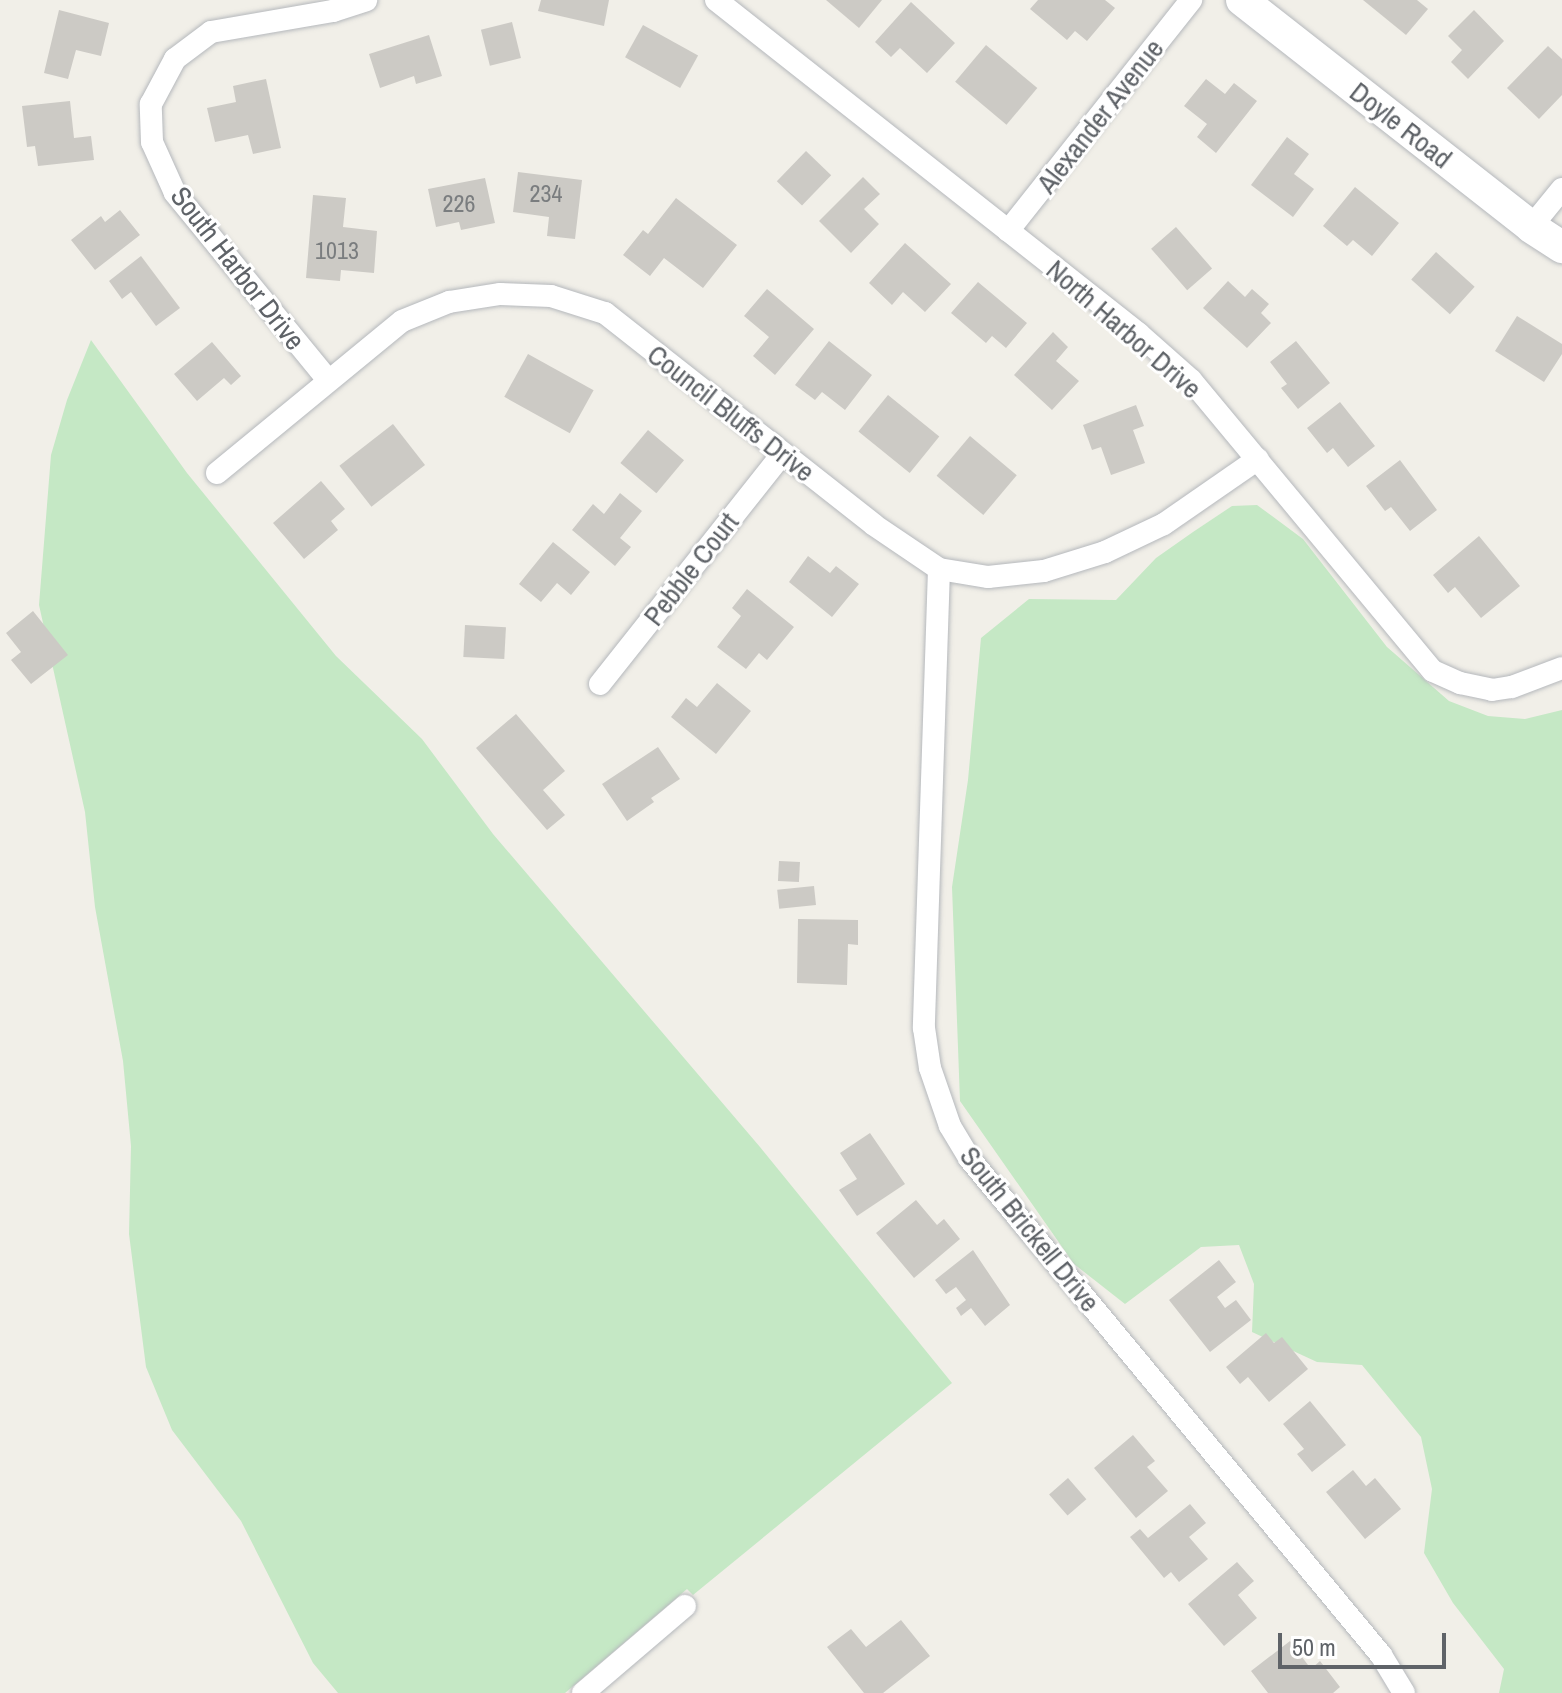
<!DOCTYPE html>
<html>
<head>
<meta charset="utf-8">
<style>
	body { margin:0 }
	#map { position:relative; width:1562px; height:1693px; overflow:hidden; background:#f1efe8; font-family:"Archivo Narrow",sans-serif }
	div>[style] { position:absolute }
	.green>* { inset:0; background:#c5e8c5 }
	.building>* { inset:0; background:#cccac5; transform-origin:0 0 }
	.roads { filter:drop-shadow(0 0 2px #b5b8bc) drop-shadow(0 0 2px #b5b8bc) }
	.minor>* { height:22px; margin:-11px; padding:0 11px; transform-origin:11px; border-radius:11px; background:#fff }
	.secondary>* { height:32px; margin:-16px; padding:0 16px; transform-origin:16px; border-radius:16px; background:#fff }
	span { translate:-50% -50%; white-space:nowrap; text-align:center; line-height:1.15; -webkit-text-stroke:6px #fff; paint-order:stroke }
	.number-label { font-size:24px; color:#7a7d7f }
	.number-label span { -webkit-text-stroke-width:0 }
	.street-label { font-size:28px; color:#5f6368 }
	.scale { position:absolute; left:1278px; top:1633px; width:168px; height:36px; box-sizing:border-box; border:4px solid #5f6368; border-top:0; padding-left:10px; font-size:24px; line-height:28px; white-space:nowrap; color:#5f6368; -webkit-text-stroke:6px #fff; paint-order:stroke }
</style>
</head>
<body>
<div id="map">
	<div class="green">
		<i style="clip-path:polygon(91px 340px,187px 473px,336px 656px,422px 739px,493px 834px,760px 1147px,952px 1383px,693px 1595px,687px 1589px,565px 1693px,338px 1693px,313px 1663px,241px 1521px,172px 1430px,146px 1367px,129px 1234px,131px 1146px,123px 1061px,95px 907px,85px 812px,39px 605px,51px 455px,67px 400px)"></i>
		<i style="clip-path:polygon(1257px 505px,1303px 539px,1387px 647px,1449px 701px,1488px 716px,1525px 719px,1562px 710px,1562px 1693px,1499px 1693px,1504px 1669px,1453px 1603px,1424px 1553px,1432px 1489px,1421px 1437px,1362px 1365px,1317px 1362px,1252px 1332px,1254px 1284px,1239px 1245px,1201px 1247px,1125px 1304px,1074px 1264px,960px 1101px,952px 887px,968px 780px,981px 638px,1029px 599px,1116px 600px,1156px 558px,1193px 532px,1232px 506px)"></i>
	</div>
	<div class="building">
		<i style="clip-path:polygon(541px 0,609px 0,604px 26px,538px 11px)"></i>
		<i style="clip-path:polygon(826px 0,882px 0,859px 28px)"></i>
		<i style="clip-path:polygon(1038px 0,1105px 0,1115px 8px,1087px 41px,1075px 31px,1067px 40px,1030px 9px)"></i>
		<i style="clip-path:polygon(1363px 0,1417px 0,1428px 9px,1406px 35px)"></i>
		<i style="clip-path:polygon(911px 2px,955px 43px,927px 73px,900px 48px,891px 57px,875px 42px)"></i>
		<i style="clip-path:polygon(59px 10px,109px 23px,101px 56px,76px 50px,68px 79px,44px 73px)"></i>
		<i style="clip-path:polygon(1474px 10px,1504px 41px,1468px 79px,1451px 62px,1462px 50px,1448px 36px)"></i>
		<i style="left:512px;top:22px;width:37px;height:32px;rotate:76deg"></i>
		<i style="left:643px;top:25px;width:63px;height:37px;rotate:29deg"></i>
		<i style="clip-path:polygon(429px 35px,442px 76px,416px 84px,414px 76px,380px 88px,369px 54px)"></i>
		<i style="left:986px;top:45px;width:67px;height:48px;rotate:40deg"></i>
		<i style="clip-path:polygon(1548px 46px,1562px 59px,1562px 95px,1539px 119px,1507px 88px)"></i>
		<i style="clip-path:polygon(266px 79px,281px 148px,253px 154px,248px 135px,215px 142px,207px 108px,236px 102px,233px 86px)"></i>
		<i style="clip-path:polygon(1206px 79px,1225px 94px,1234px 83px,1257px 101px,1216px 153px,1197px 137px,1207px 124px,1184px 106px)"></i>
		<i style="clip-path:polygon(70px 101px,74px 138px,91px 136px,94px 160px,38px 166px,35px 146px,27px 147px,22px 106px)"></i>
		<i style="clip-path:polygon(1287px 137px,1309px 154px,1294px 174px,1314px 189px,1293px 217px,1251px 185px)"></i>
		<i style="left:806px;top:151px;width:35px;height:42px;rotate:44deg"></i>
		<i style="clip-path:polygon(518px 172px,582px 180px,575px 239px,547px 236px,549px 217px,513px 212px)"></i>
		<i style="clip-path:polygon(863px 177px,880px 194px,864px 209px,879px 224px,851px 253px,819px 221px)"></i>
		<i style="clip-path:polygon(485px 178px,495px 223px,461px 230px,459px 222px,436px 227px,428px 189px)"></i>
		<i style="clip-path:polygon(1355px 187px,1399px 223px,1372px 256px,1353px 240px,1347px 246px,1323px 226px)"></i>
		<i style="clip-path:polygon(313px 195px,346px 198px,343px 227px,377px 231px,374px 273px,341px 270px,340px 281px,306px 278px)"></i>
		<i style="clip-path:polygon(676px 198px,737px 245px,703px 288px,664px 258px,650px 276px,623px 255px,643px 230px,648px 234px)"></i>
		<i style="clip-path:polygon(120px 210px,140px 235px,95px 270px,71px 240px,101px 216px,105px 222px)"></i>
		<i style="left:1176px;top:227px;width:55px;height:33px;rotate:49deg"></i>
		<i style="clip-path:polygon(905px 243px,951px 284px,925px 312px,903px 292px,892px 305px,869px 283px)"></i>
		<i style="left:1436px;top:252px;width:52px;height:37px;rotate:42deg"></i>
		<i style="clip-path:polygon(141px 256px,180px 308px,156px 326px,131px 292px,122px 299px,109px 281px)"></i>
		<i style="clip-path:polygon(1228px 281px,1245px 297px,1252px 289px,1269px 304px,1261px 313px,1271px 323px,1247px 348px,1203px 308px)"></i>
		<i style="clip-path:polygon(978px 282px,1027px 323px,1006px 348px,992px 336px,986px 343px,951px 313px)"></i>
		<i style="clip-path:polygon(767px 289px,814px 329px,775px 375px,753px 356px,769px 337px,744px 316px)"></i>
		<i style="clip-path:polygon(1517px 316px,1562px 344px,1562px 354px,1544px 382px,1495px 351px)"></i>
		<i style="clip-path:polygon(1053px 332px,1068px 347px,1056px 361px,1079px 381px,1052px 410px,1014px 375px)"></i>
		<i style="clip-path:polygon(829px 341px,872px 375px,845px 410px,822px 392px,815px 400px,795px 385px)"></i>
		<i style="clip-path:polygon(1296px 341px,1330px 383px,1298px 409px,1281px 388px,1287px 384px,1270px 362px)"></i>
		<i style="clip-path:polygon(212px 342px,241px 376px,231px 385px,224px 378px,197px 401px,174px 374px)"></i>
		<i style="left:528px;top:354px;width:75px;height:49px;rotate:29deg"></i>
		<i style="left:888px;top:395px;width:66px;height:47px;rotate:39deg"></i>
		<i style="clip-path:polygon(1340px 402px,1375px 446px,1348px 467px,1333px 448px,1327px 453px,1307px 428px)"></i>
		<i style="clip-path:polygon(1136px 405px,1144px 426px,1133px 430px,1145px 463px,1111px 475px,1101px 447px,1092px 450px,1083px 425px)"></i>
		<i style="left:393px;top:424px;width:52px;height:68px;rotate:52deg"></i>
		<i style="left:648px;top:430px;width:47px;height:43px;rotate:40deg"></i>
		<i style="left:970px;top:436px;width:61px;height:52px;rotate:40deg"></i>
		<i style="clip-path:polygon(1400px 460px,1437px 510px,1410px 531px,1391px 507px,1385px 511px,1366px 486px)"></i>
		<i style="clip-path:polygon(321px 481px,345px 509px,331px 521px,338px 530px,304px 559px,273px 523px)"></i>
		<i style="clip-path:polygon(620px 493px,642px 511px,620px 538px,631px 547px,615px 566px,572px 530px,593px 504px,604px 514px)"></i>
		<i style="clip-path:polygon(1479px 536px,1520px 586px,1481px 618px,1455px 587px,1448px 593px,1433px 575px)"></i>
		<i style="clip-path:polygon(553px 542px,590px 572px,571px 595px,557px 583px,541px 602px,519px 584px)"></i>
		<i style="clip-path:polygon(808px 556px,830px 573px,836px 566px,859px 584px,832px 617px,789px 582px)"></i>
		<i style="clip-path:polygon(747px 589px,794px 627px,767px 660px,759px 653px,746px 669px,717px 647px,741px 616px,732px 608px)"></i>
		<i style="clip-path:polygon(33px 611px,68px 655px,31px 684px,11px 660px,21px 652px,6px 633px)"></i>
		<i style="left:465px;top:625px;width:41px;height:32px;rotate:3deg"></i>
		<i style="clip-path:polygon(717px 683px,751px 711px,716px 754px,671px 717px,686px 698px,697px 707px)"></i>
		<i style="clip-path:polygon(516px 714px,565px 771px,543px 790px,565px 815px,547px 830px,476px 748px)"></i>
		<i style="clip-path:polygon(658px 747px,680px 779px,651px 798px,654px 802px,627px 821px,602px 784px)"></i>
		<i style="left:779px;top:861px;width:21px;height:20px;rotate:3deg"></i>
		<i style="left:814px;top:886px;width:19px;height:37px;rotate:84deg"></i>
		<i style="clip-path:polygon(798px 919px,858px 920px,858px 945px,848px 944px,847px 985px,797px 983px)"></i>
		<i style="clip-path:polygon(870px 1133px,905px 1184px,857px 1216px,839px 1190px,857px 1179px,840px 1153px)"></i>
		<i style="clip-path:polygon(916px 1200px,937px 1225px,944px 1219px,960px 1239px,914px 1278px,876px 1233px)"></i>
		<i style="clip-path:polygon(973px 1250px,1010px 1305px,985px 1326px,971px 1308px,961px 1316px,956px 1308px,966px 1300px,956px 1287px,946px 1294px,935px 1280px)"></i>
		<i style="clip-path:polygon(1219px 1260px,1236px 1282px,1217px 1297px,1225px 1308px,1236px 1300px,1251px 1320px,1210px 1352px,1169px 1300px)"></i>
		<i style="clip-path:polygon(1266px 1333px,1274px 1343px,1282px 1337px,1308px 1369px,1269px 1402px,1248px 1377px,1240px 1384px,1226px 1367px)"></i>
		<i style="clip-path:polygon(1310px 1401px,1346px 1445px,1312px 1472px,1297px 1454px,1304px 1449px,1283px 1424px)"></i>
		<i style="clip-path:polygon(1133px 1435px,1155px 1461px,1147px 1467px,1168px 1491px,1136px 1518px,1094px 1468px)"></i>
		<i style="clip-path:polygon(1353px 1470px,1366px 1486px,1375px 1478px,1401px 1509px,1365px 1539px,1326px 1492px)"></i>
		<i style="left:1068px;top:1478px;width:28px;height:25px;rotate:49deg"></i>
		<i style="clip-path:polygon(1190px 1504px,1206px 1523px,1189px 1537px,1208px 1559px,1179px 1582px,1171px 1572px,1164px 1578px,1130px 1537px,1140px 1529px,1148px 1538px)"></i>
		<i style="clip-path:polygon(1237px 1562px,1254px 1581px,1238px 1595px,1257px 1618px,1224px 1646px,1188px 1604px)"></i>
		<i style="clip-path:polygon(901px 1620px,930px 1656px,883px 1693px,864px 1693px,827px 1647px,851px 1629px,866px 1647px)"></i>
		<i style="clip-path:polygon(1290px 1641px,1311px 1669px,1320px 1661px,1340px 1687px,1333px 1693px,1268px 1693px,1251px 1671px)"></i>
	</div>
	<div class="roads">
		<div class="minor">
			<i style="left:716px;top:0;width:539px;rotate:38.29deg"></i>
			<i style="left:1139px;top:334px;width:69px;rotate:41.5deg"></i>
			<i style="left:1191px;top:380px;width:378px;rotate:50.3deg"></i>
			<i style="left:1433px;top:671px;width:30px;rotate:24deg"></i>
			<i style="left:1460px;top:683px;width:33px;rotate:12deg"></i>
			<i style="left:1492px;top:690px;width:20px;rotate:-9deg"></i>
			<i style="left:1512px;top:687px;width:53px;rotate:-20.8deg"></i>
			<i style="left:1531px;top:227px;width:49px;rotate:-50.8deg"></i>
			<i style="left:1008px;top:231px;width:295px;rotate:-51.6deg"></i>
			<i style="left:328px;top:380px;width:242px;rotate:-129.3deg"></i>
			<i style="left:175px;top:193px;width:56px;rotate:-114.3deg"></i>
			<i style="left:152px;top:142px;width:38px;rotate:-92deg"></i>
			<i style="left:151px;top:104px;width:51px;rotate:-61.9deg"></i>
			<i style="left:175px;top:59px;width:45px;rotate:-36.9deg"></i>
			<i style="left:211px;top:32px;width:124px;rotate:-9.8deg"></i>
			<i style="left:333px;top:11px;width:35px;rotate:-18deg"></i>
			<i style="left:217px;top:473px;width:239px;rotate:-39.4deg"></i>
			<i style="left:402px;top:321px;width:51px;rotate:-22deg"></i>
			<i style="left:449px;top:302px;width:52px;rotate:-8.9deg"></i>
			<i style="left:500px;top:294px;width:51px;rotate:2.2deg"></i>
			<i style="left:551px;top:296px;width:57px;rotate:17.5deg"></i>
			<i style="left:605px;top:313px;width:342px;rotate:38.2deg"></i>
			<i style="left:874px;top:525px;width:78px;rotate:34.1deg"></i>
			<i style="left:939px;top:569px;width:50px;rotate:9.3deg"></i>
			<i style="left:988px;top:577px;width:56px;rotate:-6.1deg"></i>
			<i style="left:1044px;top:571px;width:64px;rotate:-17.3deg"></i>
			<i style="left:1105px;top:552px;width:65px;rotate:-25.4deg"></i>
			<i style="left:1164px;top:524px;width:114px;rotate:-34.7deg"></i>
			<i style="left:939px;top:569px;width:459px;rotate:91.9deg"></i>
			<i style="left:924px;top:1028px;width:40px;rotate:81.5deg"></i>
			<i style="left:930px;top:1068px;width:61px;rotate:71deg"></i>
			<i style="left:950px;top:1126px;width:37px;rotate:59deg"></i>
			<i style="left:969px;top:1158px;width:646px;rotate:50.34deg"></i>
			<i style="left:1381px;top:1655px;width:44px;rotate:58.8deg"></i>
			<i style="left:600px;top:684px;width:293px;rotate:-51.6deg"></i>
			<i style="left:583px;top:1693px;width:134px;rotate:-40.5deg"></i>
		</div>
		<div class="secondary">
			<i style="left:1242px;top:0;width:367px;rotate:38.1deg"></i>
			<i style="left:1531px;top:227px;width:37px;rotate:33deg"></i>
		</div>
	</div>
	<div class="number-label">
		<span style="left:546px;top:194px">234</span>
		<span style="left:459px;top:204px">226</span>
		<span style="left:337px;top:251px">1013</span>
	</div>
	<div class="street-label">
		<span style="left:1100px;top:116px;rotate:-52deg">Alexander Avenue</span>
		<span style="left:1401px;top:125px;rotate:38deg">Doyle Road</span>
		<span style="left:238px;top:268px;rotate:52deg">South Harbor Drive</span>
		<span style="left:1124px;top:329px;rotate:41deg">North Harbor Drive</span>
		<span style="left:731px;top:413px;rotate:38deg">Council Bluffs Drive</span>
		<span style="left:691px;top:569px;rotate:-52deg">Pebble Court</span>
		<span style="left:1030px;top:1229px;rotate:51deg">South Brickell Drive</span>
	</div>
	<div class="scale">50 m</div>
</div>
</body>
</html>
